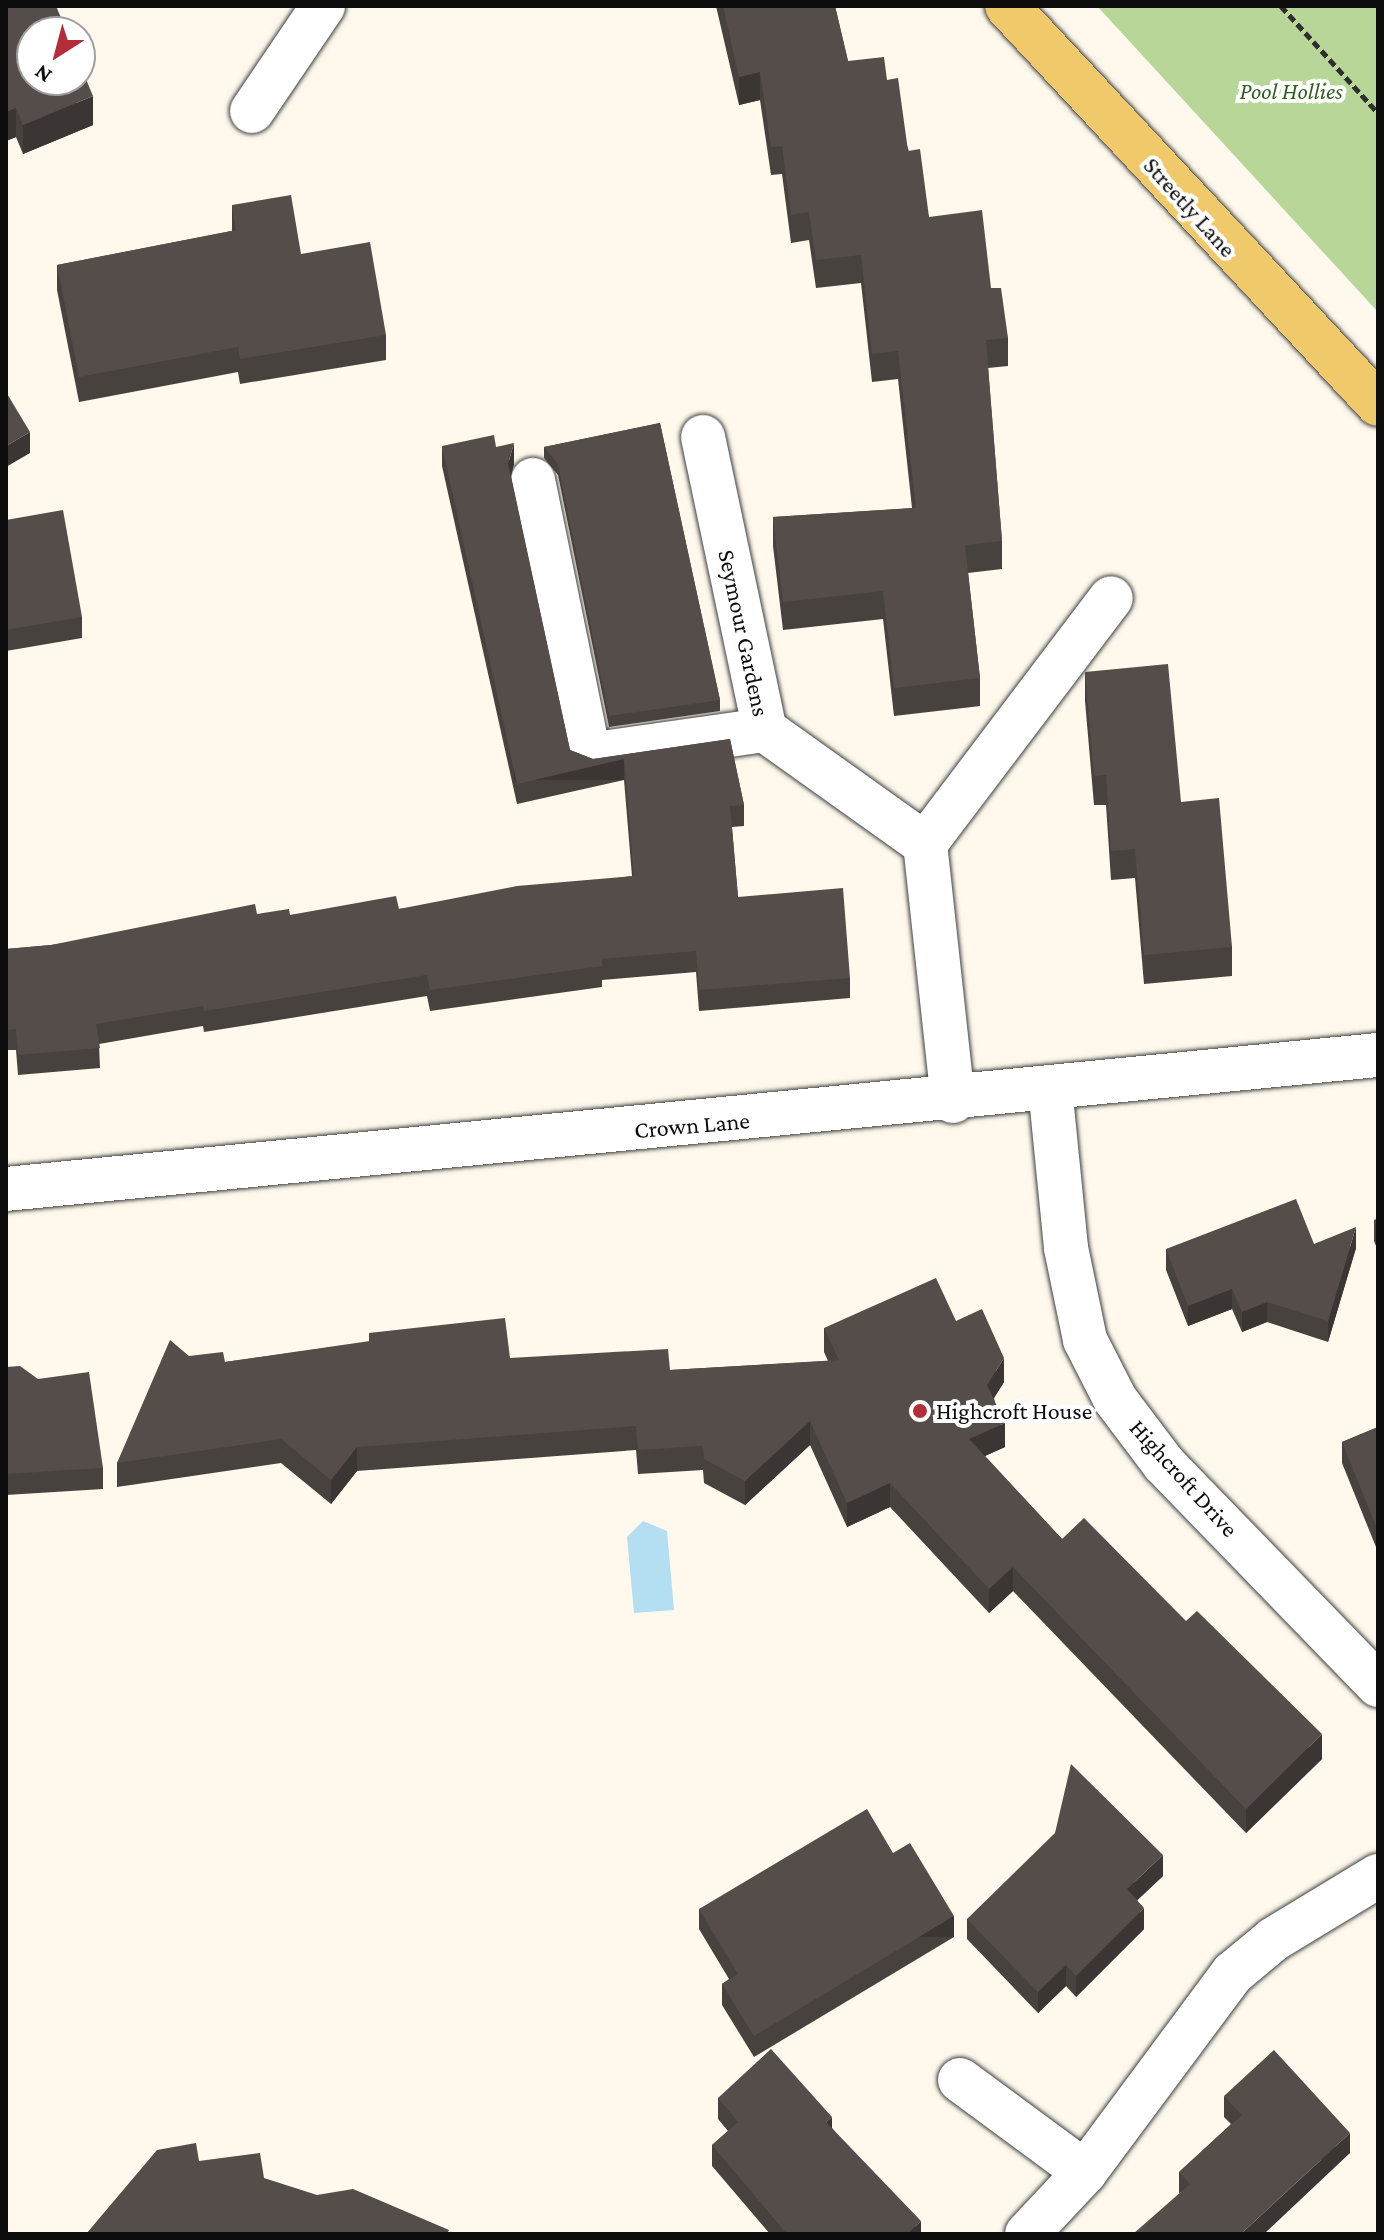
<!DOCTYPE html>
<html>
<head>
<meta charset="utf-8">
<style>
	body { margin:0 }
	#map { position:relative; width:1384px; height:2240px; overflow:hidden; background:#fef9ec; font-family:"Crimson Pro",serif }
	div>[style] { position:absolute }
	.forest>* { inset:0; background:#b7d698 }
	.water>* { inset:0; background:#b4def2 }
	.path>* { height:5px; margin-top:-2.5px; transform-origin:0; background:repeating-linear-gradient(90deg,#2e2e2e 0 8px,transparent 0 12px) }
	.roads { filter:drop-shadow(0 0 2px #3f3f3f) drop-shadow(0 0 2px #3f3f3f) }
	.minor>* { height:44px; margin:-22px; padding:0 22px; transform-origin:22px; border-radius:22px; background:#fff }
	.major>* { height:44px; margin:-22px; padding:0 22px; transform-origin:22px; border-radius:22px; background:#f0c96a }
	.wall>* { inset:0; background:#48423f }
	.shaded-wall>* { inset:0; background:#3b3633; transform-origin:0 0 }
	.building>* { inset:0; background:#544d49 }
	.dots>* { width:22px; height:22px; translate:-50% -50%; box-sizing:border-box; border:4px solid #fff; border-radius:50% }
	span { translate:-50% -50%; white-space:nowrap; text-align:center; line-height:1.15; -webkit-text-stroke:8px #fff; paint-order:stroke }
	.park-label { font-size:24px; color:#315f21; font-style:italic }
	.street-label { font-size:24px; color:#0c0c0c }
	.poi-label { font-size:24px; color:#0c0c0c }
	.left { translate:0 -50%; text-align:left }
	.frame { position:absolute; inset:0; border:8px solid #0c0c0c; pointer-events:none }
	.north { position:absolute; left:16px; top:16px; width:80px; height:80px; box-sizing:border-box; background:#fff; border:2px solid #9e9e9e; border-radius:50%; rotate:216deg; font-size:22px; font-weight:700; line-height:32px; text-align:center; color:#0c0c0c }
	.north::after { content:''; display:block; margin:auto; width:28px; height:36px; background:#b32d3a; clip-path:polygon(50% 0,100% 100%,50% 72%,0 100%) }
</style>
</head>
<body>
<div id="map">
	<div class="forest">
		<i style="clip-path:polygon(1097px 6px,1378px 6px,1378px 312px)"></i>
	</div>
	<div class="water">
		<i style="clip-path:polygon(643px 1521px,667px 1531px,674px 1610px,634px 1613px,627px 1537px)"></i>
	</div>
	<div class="path">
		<i style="left:1281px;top:6px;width:144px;rotate:47.8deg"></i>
	</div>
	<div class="roads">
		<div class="minor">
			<i style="left:252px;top:111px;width:127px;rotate:-55.9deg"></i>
			<i style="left:703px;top:437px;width:299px;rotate:78.1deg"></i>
			<i style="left:765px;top:730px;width:196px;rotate:35.5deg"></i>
			<i style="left:533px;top:480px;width:281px;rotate:78.5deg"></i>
			<i style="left:589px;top:755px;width:178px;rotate:-8.1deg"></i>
			<i style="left:1050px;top:1087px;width:162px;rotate:84.3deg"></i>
			<i style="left:1066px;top:1248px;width:94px;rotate:78.3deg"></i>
			<i style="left:1085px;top:1340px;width:66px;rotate:63deg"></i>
			<i style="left:1115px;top:1399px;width:81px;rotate:53deg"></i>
			<i style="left:1164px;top:1464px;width:308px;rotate:45.9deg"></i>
			<i style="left:953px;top:1101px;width:259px;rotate:-96.2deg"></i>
			<i style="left:925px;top:844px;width:308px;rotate:-52.9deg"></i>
			<i style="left:6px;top:1189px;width:1379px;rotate:-5.58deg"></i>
			<i style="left:960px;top:2080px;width:155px;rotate:36.4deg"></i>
			<i style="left:1027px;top:2234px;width:85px;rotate:-46.9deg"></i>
			<i style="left:1085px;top:2172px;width:248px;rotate:-53.4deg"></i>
			<i style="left:1233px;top:1973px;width:53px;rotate:-39.7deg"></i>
			<i style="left:1274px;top:1939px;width:122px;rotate:-31.2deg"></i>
		</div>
		<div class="major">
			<i style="left:1007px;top:6px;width:544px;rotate:47.01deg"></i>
		</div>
	</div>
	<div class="wall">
		<i style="clip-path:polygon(6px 6px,93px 125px,23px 154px,16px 137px,6px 141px)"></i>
		<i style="clip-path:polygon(716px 6px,835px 6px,848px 61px,887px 80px,929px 217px,991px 288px,1008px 338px,1008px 366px,988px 368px,1002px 541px,1002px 569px,968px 573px,980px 678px,980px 706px,894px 716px,883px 619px,783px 630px,773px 546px,773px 517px,912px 508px,898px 379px,872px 382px,861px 283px,816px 288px,809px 240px,791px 243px,782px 174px,771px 175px,760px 100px,739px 105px)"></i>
		<i style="clip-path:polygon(232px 205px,386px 335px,386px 360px,240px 384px,238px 372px,79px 402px,57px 290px,57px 265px,232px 231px)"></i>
		<i style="clip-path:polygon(660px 423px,720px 700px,720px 711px,609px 727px,558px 475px,544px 458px,544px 447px)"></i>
		<i style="clip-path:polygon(442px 446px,496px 447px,514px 464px,511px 476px,570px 750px,593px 759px,730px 739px,744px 805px,744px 826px,732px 827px,738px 897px,850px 978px,850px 998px,699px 1011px,696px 972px,602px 980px,602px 987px,430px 1011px,427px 996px,204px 1032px,203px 1026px,99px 1044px,100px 1068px,18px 1075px,16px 1050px,6px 1050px,6px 949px,51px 945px,257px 914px,290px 915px,399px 909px,632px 876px,624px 780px,517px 804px,442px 466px)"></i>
		<i style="clip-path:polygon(6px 520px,82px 617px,82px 638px,6px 651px)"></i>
		<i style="clip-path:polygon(1085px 672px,1181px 802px,1232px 947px,1232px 976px,1144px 984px,1135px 878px,1111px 880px,1106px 805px,1094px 805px,1085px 701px)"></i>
		<i style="clip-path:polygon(1378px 1219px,1378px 1251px,1374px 1241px,1374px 1220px)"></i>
		<i style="clip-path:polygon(1314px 1244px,1356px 1248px,1328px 1342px,1267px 1322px,1242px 1332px,1232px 1309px,1188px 1326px,1166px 1270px,1166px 1249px)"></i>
		<i style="clip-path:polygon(956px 1321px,1004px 1382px,994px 1398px,1005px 1447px,985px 1456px,1062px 1539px,1322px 1759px,1246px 1833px,1013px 1591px,989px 1613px,890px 1507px,847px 1527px,810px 1445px,745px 1505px,704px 1483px,703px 1470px,638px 1474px,636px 1450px,357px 1471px,331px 1504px,281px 1463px,117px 1487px,117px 1463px,189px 1356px,225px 1362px,369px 1342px,369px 1333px,510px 1358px,670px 1370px,828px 1361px,824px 1352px,824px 1328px)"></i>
		<i style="clip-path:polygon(6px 1367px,103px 1468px,103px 1489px,6px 1495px)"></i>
		<i style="clip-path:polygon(1378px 1427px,1378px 1552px,1342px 1463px,1342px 1442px)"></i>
		<i style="clip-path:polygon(893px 1853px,954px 1937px,754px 2057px,722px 2005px,722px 1984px,729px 1979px,699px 1929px,699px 1909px)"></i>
		<i style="clip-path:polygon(1163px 1876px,1137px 1900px,1144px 1929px,1076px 1997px,1066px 1986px,1038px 2013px,967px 1939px,967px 1919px)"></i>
		<i style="clip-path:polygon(1224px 2096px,1350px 2153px,1179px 2193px,1179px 2172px,1231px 2124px,1224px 2117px)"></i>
		<i style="clip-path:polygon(718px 2098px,832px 2128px,921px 2234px,770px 2234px,712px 2166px,712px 2145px,728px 2131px,718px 2119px)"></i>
	</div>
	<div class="shaded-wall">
		<i style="clip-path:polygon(760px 72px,760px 100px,739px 105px,739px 77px)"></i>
		<i style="clip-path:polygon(93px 96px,93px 125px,23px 154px,23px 125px)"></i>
		<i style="clip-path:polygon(16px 108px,16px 137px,6px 141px,6px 112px)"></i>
		<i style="clip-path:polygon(30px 432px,30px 453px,6px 467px,6px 446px)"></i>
		<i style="clip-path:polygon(514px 443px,514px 464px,508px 485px,508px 464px)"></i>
		<i style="left:624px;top:759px;width:21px;height:110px;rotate:90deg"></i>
		<i style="clip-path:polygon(1356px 1227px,1356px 1248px,1328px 1342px,1328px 1321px)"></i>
		<i style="clip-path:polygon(1232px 1289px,1232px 1309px,1188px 1326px,1188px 1306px)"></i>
		<i style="clip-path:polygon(1267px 1302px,1267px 1322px,1242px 1332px,1242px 1312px)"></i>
		<i style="clip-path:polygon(1004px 1358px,1004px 1382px,987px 1409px,987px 1385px)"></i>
		<i style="clip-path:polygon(810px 1421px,810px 1445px,745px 1505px,745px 1481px)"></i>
		<i style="clip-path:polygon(1005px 1423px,1005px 1447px,969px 1463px,969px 1439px)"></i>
		<i style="clip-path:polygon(357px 1447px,357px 1471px,331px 1504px,331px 1480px)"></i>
		<i style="clip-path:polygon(890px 1483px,890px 1507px,847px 1527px,847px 1503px)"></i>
		<i style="clip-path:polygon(1013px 1567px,1013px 1591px,989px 1613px,989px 1589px)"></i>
		<i style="clip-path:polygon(1322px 1734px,1322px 1759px,1246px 1833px,1246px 1809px)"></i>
		<i style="clip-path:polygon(1163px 1855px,1163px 1876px,1127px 1910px,1127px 1889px)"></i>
		<i style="clip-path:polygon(1144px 1908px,1144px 1929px,1076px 1997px,1076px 1976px)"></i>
		<i style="left:954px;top:1916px;width:21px;height:233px;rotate:90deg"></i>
		<i style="clip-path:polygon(1066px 1965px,1066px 1986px,1038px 2013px,1038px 1992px)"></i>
		<i style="clip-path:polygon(832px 2117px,832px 2138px,826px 2122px)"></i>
		<i style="clip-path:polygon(1350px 2133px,1350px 2153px,1264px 2234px,1243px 2234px,1243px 2232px)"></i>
		<i style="clip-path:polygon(921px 2221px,921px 2234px,907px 2234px)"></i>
	</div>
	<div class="building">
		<i style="clip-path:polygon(6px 6px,56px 6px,67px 32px,32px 32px,32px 80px,80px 80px,80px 65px,93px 96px,23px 125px,16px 108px,6px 112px)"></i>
		<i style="clip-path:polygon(723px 6px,835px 6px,848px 61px,884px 57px,887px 80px,898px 78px,908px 151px,920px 149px,929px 217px,982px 210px,991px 288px,1001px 288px,1008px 338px,986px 340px,1002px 541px,965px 545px,980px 678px,894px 688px,883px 591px,783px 602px,773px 517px,916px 508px,898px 351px,872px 354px,861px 255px,816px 260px,809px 212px,791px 215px,782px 146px,771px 147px,760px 72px,739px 77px)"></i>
		<i style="clip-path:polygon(291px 195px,301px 254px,370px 242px,386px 335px,240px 359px,238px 347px,79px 377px,57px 265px,236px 230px,232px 205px)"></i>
		<i style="clip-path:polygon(6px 392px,30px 432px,6px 446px)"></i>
		<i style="clip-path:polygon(660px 423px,720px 700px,609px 716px,558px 464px,544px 447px)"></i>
		<i style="clip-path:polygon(494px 435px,496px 447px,514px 443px,508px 464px,570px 750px,593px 759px,730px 739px,744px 805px,730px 806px,738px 897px,843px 888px,850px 978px,699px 990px,696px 951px,602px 959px,602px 966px,430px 990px,427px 975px,204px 1011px,203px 1006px,96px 1024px,100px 1048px,18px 1055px,16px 1029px,6px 1030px,6px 949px,51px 945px,255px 904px,257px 914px,289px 909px,290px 915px,396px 896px,399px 909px,517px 886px,634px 876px,624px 759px,517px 784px,442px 446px)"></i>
		<i style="clip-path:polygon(63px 510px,82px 617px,6px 630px,6px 520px)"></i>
		<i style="clip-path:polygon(1168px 664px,1181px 802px,1219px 798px,1232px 947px,1144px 955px,1135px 849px,1111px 851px,1106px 775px,1094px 776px,1085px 672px)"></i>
		<i style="clip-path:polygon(1296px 1199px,1314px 1244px,1356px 1227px,1328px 1321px,1267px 1302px,1242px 1312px,1232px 1289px,1188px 1306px,1166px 1249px)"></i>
		<i style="clip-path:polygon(1378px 1219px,1378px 1230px,1374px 1220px)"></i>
		<i style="clip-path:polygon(936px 1278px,956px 1321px,982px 1309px,1004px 1358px,987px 1385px,1005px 1423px,969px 1439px,1062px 1539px,1084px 1518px,1186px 1621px,1197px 1611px,1322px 1734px,1246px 1809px,1013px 1567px,989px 1589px,890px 1483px,847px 1503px,810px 1421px,745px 1481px,704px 1459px,703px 1446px,638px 1450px,636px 1426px,357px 1447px,331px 1480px,281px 1439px,117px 1463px,170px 1340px,189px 1356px,223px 1352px,225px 1362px,370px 1341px,369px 1333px,505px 1318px,510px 1358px,668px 1349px,670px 1370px,839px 1360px,824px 1328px)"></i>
		<i style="clip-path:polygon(20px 1366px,38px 1379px,89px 1372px,103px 1468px,6px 1474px,6px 1367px)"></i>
		<i style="clip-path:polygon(1378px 1427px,1378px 1531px,1342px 1442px)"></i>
		<i style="clip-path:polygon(1071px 1764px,1163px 1855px,1127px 1889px,1144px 1908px,1076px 1976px,1066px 1965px,1038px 1992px,967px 1919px,1055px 1833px)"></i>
		<i style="clip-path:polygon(867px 1809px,893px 1853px,910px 1843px,954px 1916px,754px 2036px,722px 1984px,738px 1974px,699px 1909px)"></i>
		<i style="clip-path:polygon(771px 2049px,832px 2117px,826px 2122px,921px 2221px,907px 2234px,787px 2234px,712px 2145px,738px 2122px,718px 2098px)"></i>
		<i style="clip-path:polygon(1274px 2050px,1350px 2133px,1243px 2232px,1244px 2234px,1133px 2234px,1190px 2184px,1179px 2172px,1242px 2115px,1224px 2096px)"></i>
		<i style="clip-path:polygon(196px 2143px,199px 2161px,260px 2153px,264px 2178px,317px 2195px,353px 2189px,449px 2230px,447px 2234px,86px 2234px,157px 2150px)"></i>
	</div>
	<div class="dots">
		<i style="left:920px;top:1411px;background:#b32d3a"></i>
	</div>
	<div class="park-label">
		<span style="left:1291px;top:91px">Pool Hollies</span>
	</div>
	<div class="street-label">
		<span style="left:1190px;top:207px;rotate:48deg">Streetly Lane</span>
		<span style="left:744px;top:633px;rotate:78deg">Seymour Gardens</span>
		<span style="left:692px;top:1125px;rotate:-5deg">Crown Lane</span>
		<span style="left:1184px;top:1478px;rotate:48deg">Highcroft Drive</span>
	</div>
	<div class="poi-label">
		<span class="left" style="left:936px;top:1411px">Highcroft House</span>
	</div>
	<div class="frame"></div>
	<div class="north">N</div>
</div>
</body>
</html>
